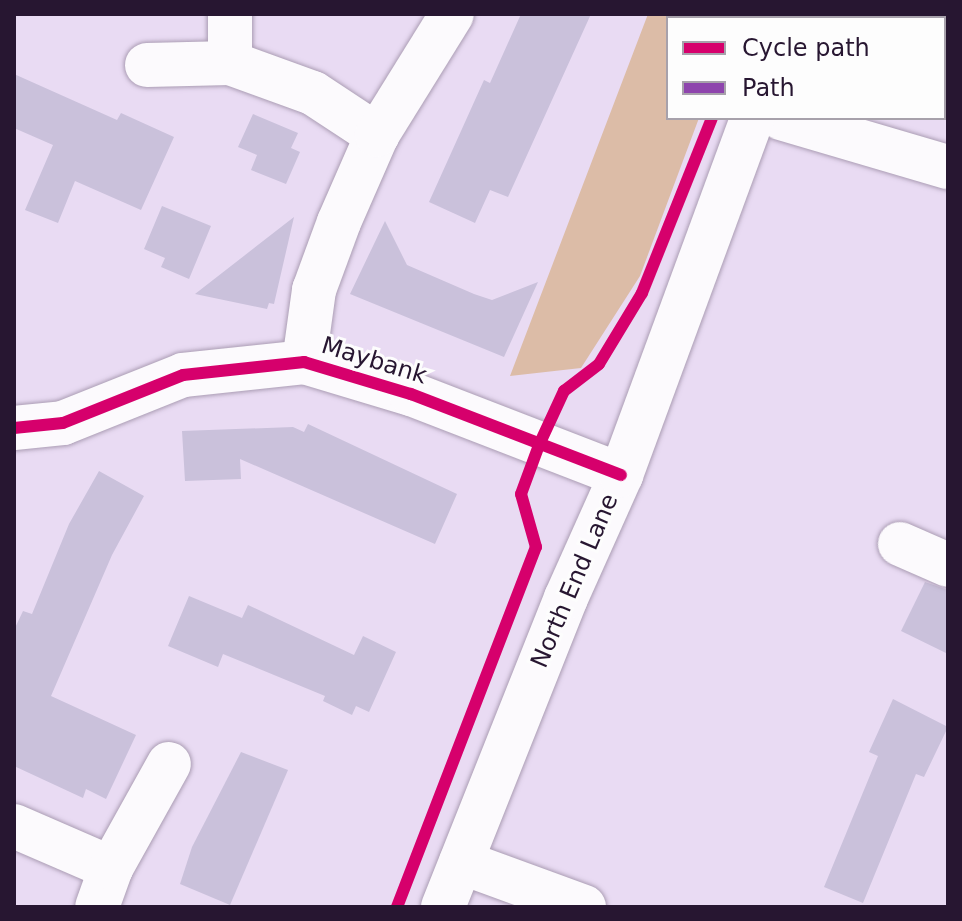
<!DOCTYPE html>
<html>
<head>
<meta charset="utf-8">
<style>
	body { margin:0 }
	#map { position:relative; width:962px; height:921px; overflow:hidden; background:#e9dbf3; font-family:"DejaVu Sans",sans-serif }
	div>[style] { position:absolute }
	.green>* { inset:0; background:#dcbca7 }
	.building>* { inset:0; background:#cac1db }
	.roads { filter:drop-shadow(0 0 2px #ab9db4) drop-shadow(0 0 2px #ab9db4) }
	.street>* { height:44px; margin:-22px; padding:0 22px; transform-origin:22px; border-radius:22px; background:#fcfafd }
	.secondary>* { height:44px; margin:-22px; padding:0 22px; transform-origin:22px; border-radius:22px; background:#fcfafd }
	.quiet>* { height:10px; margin-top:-5px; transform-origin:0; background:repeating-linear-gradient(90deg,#8e44ad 0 20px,transparent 0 30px) }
	.cycleway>* { height:12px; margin:-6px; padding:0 6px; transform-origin:6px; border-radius:6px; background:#d6006c }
	span { translate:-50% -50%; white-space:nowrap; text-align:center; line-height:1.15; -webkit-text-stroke:6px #fdfdfd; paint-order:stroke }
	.street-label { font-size:24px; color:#271631 }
	.frame { position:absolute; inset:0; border:16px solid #271631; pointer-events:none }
	.legend { position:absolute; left:666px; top:16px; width:280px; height:104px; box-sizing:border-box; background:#fdfdfd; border:2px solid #a7a1ab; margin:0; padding:10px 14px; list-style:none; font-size:24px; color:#271631 }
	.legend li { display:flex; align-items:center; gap:16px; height:40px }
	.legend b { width:40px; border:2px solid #a7a1ab }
</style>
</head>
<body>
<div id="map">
	<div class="green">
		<i style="clip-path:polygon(648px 14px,739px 14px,668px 18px,668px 118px,699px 118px,640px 276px,581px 368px,510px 376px)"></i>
		<i style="clip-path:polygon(842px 14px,948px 14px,944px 117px,944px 18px,841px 18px)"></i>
	</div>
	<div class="building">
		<i style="clip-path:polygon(521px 14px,591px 14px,508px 197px,490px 190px,475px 223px,429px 202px,484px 80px,490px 83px)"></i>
		<i style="clip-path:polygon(14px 74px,117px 120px,121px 113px,174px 137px,141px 210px,75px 181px,58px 223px,25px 210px,53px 145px,14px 128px)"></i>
		<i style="clip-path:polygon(253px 114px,298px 133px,291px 148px,300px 152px,286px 184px,251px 170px,257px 155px,238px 147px)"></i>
		<i style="clip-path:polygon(162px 206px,211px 226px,189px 279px,161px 267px,165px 258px,144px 249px)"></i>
		<i style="clip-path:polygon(294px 217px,274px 304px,269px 303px,267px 309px,195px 294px)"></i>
		<i style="clip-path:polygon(385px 221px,407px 265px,474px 294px,492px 300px,538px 282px,504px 357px,350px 294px)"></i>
		<i style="clip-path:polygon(308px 424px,457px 494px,435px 544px,240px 459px,241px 479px,185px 481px,182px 431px,293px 427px,304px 432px)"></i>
		<i style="clip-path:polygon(99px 471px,144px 496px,112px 555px,51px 696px,136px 735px,106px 799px,86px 789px,83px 798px,14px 766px,14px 630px,23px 611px,32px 614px,69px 524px)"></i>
		<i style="clip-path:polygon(925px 582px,948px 590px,948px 654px,901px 631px)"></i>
		<i style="clip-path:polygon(189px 596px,242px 618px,248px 605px,354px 655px,363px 636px,396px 652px,369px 712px,356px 706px,352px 715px,323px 701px,325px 696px,223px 654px,218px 667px,168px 646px)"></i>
		<i style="clip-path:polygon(893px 699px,948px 727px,924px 777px,916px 774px,863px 903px,824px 887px,878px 756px,869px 752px)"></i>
		<i style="clip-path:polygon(241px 752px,288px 770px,230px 905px,180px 884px,192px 847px)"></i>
	</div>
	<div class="roads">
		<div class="street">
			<i style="left:230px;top:63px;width:49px;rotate:-90deg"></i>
			<i style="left:147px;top:65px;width:83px;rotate:-1.4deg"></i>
			<i style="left:230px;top:63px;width:88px;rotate:19.9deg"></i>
			<i style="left:313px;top:93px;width:77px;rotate:33.3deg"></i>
			<i style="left:781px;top:118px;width:174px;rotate:16.4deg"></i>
			<i style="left:304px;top:362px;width:73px;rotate:-82.1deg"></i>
			<i style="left:314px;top:290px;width:72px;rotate:-69.8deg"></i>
			<i style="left:339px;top:222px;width:95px;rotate:-66.4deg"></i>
			<i style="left:377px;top:135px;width:142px;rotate:-58.2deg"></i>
			<i style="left:14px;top:428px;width:49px;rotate:-5.8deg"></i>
			<i style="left:63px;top:423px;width:129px;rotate:-21.8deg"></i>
			<i style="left:183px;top:375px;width:122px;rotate:-6.1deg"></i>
			<i style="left:304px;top:362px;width:112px;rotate:16.7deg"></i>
			<i style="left:411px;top:394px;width:225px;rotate:21.1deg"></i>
			<i style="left:900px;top:544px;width:52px;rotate:23.6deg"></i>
			<i style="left:14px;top:826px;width:106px;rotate:23.4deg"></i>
			<i style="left:111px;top:868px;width:41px;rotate:109.7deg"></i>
			<i style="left:461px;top:862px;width:131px;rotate:20.1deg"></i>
			<i style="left:111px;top:868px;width:119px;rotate:-60.9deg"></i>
		</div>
		<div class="secondary">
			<i style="left:793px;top:18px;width:4px;rotate:-76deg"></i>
			<i style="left:443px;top:907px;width:333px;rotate:-68.3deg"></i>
			<i style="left:566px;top:598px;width:135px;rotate:-65.9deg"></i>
			<i style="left:621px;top:475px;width:380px;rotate:-69.8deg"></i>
		</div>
	</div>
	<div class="quiet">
		<i style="left:752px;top:18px;width:4px;rotate:-63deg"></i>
	</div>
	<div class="cycleway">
		<i style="left:14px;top:428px;width:49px;rotate:-5.8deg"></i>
		<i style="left:63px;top:423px;width:129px;rotate:-21.8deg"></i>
		<i style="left:183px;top:375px;width:122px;rotate:-6.1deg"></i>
		<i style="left:304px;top:362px;width:112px;rotate:16.7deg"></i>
		<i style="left:411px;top:394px;width:225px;rotate:21.1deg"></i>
		<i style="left:397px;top:907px;width:386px;rotate:-68.9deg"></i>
		<i style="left:536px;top:547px;width:55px;rotate:-105.8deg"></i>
		<i style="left:521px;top:494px;width:52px;rotate:-69.8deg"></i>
		<i style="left:539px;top:445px;width:60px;rotate:-65.2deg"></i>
		<i style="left:564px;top:391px;width:44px;rotate:-37.6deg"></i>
		<i style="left:599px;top:364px;width:83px;rotate:-58.8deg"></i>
		<i style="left:642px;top:293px;width:188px;rotate:-68.2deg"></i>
	</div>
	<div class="street-label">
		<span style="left:374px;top:361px;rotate:17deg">Maybank</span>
		<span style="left:575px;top:581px;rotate:-67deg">North End Lane</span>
	</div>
	<div class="frame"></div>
	<ul class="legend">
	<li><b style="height:10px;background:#d6006c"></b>Cycle path</li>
	<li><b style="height:10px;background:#8e44ad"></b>Path</li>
	</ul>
</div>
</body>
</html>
